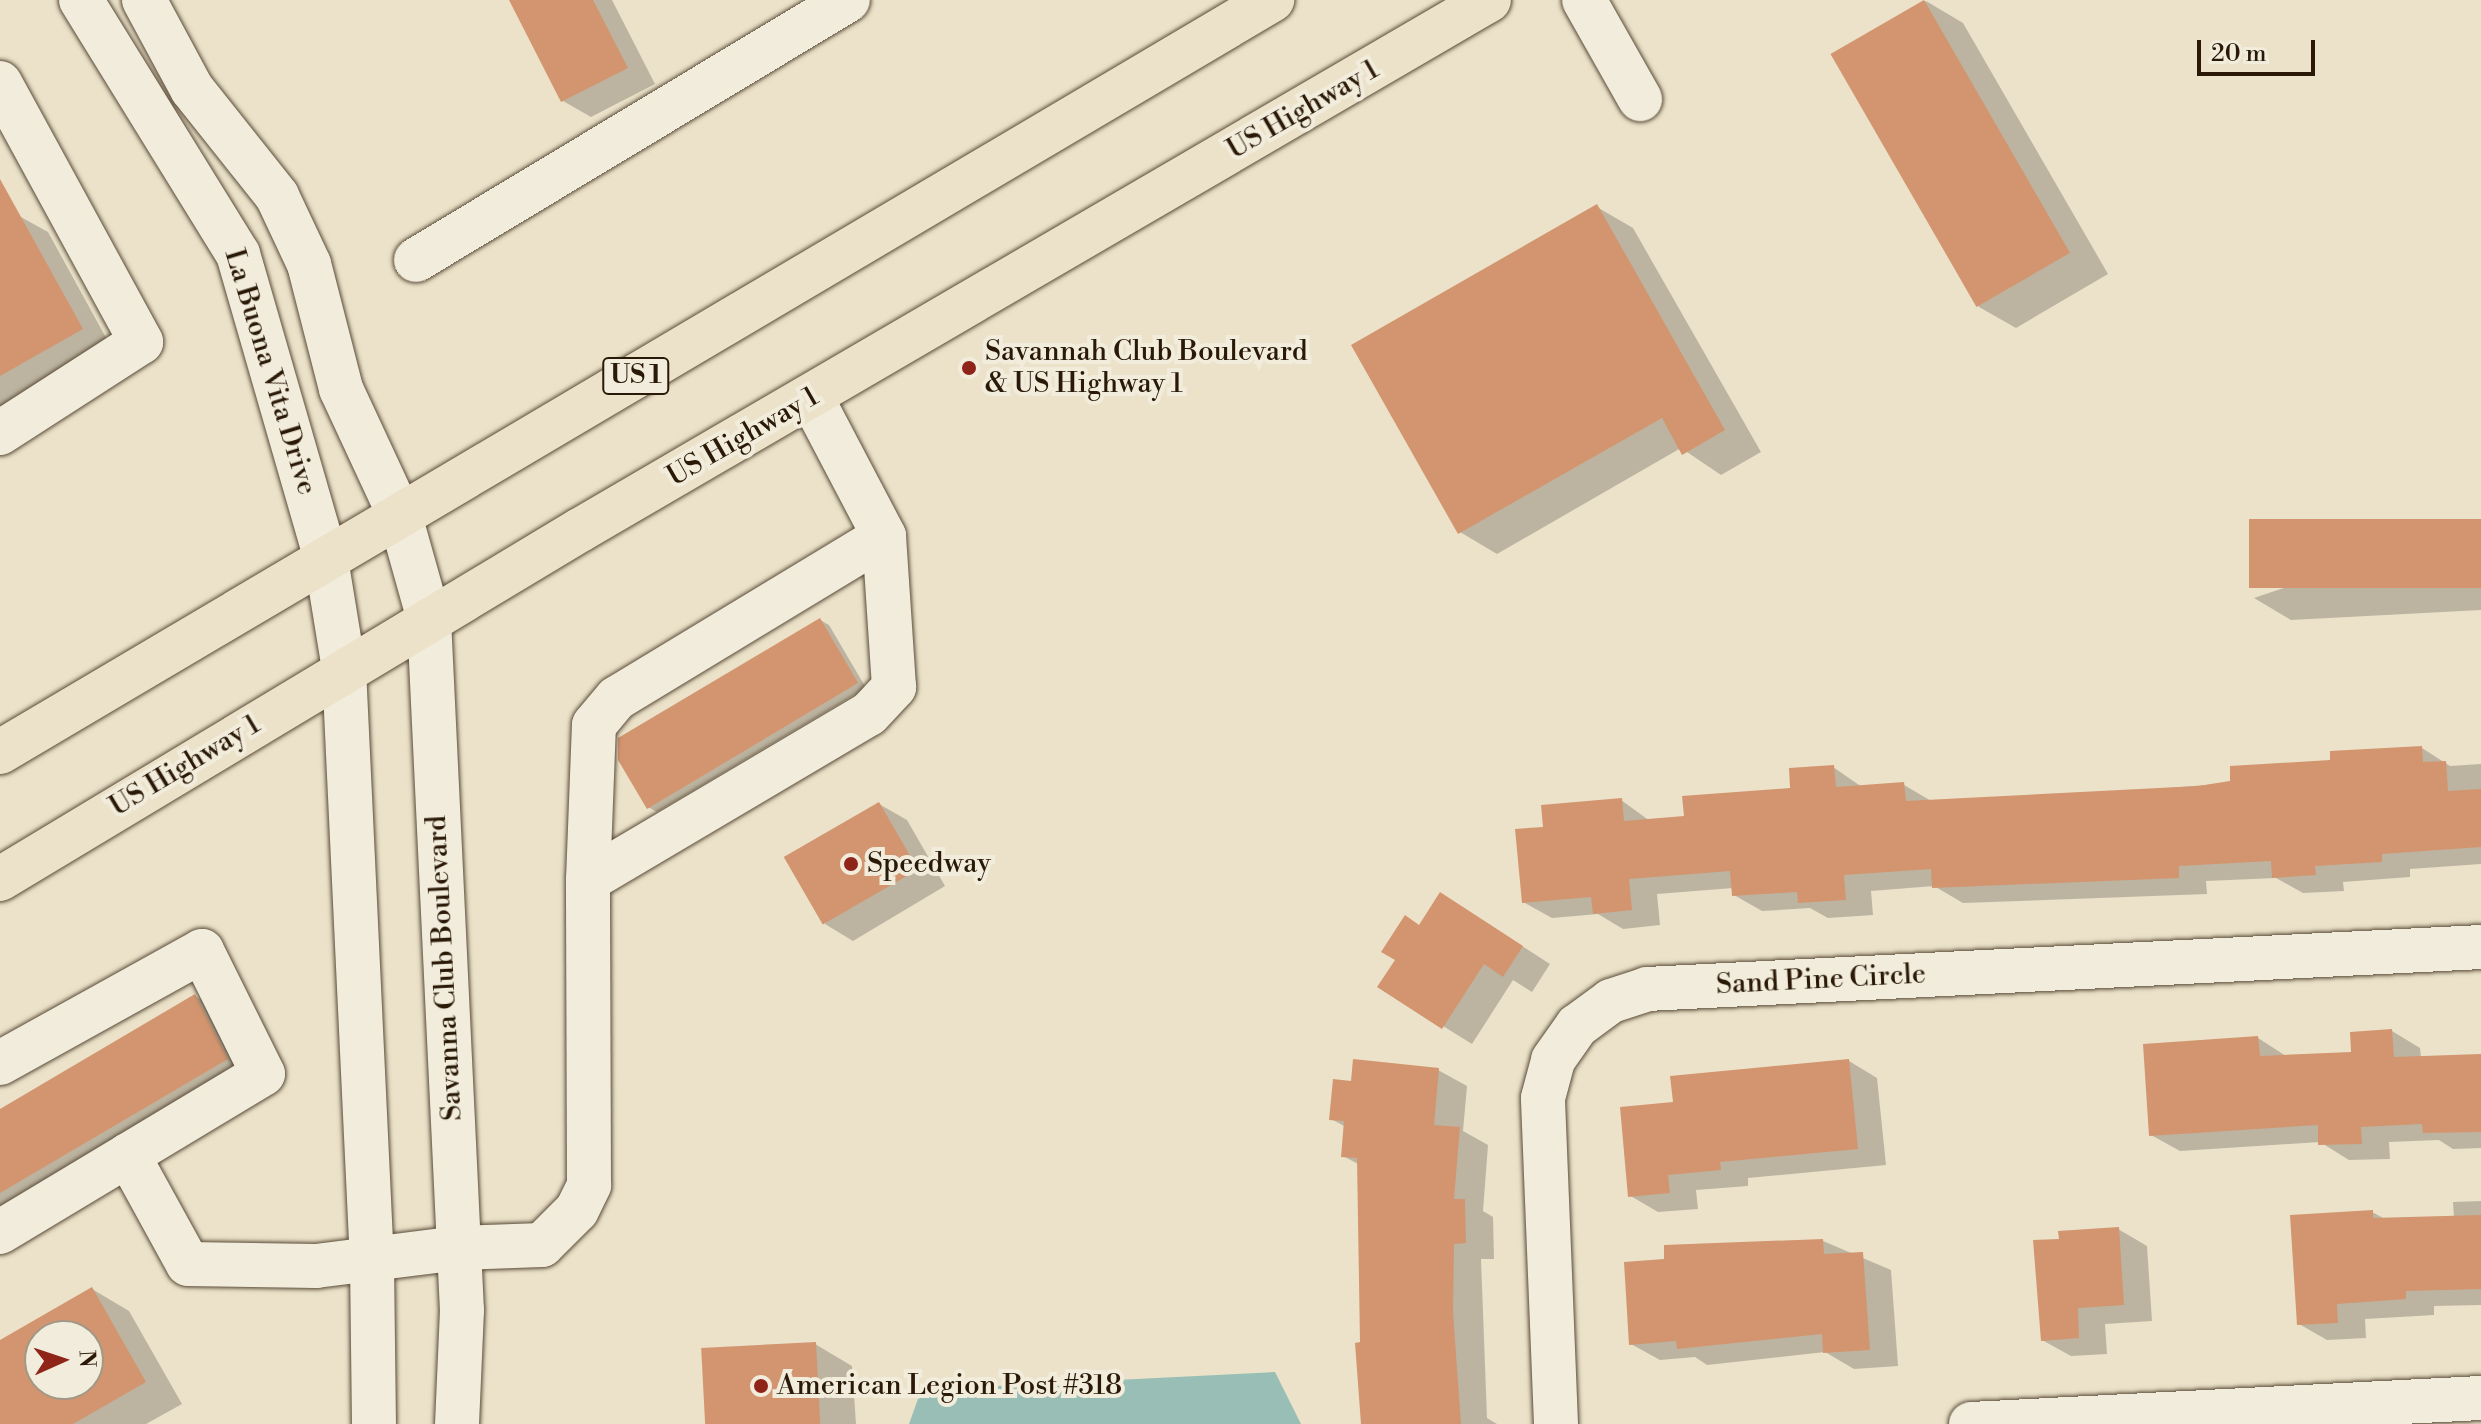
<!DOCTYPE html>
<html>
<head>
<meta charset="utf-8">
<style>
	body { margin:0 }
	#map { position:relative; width:2481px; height:1424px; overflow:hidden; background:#ebe2c9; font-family:"Libre Bodoni",serif }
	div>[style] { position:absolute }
	.water>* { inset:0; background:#98beb5 }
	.shadow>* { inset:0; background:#0003 }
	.building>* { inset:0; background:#d2956f; transform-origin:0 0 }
	.roads { filter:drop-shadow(0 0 2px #5a4b38) drop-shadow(0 0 2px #5a4b38) }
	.minor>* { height:44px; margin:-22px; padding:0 22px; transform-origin:22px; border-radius:22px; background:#f2ecdc }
	.major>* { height:44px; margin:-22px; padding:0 22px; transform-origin:22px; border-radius:22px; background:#ebe2c9 }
	.dots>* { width:22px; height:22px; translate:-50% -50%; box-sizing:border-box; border:4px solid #f2ecdc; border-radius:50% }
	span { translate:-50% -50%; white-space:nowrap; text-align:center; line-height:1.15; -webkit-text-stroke:8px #f2ecdc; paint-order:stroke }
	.shield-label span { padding:2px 6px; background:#f2ecdc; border:2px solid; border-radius:6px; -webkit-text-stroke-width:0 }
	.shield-label { font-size:26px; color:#2a1907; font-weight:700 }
	.street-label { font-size:28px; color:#2a1907 }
	.poi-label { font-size:28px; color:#2a1907 }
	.left { translate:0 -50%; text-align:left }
	.north { position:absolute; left:24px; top:1320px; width:80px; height:80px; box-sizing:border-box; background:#f2ecdc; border:2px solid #a29887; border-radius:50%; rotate:87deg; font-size:22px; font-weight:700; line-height:32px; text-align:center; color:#2a1907 }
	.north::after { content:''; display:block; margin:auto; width:28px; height:36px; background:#8f2418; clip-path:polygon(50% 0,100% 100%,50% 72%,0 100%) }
	.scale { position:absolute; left:2197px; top:40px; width:118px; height:36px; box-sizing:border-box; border:4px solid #2a1907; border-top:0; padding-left:10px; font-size:24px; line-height:28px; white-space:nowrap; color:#2a1907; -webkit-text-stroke:6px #f2ecdc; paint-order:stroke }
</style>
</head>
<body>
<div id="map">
	<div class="water">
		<i style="clip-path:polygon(1275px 1372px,1301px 1424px,909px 1424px,918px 1399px,938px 1389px)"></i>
	</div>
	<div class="shadow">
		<i style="clip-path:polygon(511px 0,612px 0,655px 84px,591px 117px,563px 101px)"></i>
		<i style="clip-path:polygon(1926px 1px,1963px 23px,2108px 274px,2016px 328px,1979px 307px,1833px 55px)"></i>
		<i style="clip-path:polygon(1597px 207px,1633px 228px,1761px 452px,1721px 475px,1681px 448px,1497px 554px,1460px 532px)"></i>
		<i style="clip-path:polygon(19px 216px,48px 232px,110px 345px,0 407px,0 227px)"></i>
		<i style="clip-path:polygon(2481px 521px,2481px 610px,2291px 620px,2254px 598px)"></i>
		<i style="clip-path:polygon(820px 620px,829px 625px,866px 688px,657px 812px,648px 807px)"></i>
		<i style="clip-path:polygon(2422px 748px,2450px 766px,2481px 764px,2481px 864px,2410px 869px,2410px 877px,2343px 882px,2344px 891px,2303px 893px,2276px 878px,2206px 881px,2207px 894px,1963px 903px,1934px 886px,1871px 891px,1873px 915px,1828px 918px,1810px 908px,1762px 911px,1734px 895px,1733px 888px,1657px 894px,1660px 925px,1623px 929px,1598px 914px,1552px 918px,1523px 902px,1545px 828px,1621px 800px,1650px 821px,1686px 818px,1792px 790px,1833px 767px,1862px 787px,1904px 785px,1933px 802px,2064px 796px,2232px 783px)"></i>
		<i style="clip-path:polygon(879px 804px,907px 820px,945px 886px,853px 941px,825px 924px)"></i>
		<i style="clip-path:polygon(1441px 894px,1550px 964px,1532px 992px,1513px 980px,1472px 1044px,1380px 987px)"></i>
		<i style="clip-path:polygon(195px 996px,232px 1017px,264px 1081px,0 1236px,0 1111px)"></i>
		<i style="clip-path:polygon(2392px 1031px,2420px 1048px,2421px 1058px,2481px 1056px,2481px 1148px,2453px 1149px,2439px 1140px,2389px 1142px,2390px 1159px,2349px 1160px,2320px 1142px,2180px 1151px,2151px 1135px,2258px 1038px,2286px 1056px,2354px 1053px)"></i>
		<i style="clip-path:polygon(1849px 1061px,1877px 1078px,1886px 1165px,1748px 1178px,1748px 1186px,1696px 1190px,1698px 1209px,1658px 1212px,1629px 1195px,1675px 1104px)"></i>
		<i style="clip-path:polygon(1438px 1070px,1467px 1086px,1463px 1131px,1488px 1145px,1483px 1211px,1493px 1217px,1494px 1259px,1481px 1259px,1487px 1418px,1497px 1424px,1363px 1424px,1360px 1165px,1343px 1156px,1346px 1127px,1331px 1119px,1353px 1083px)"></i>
		<i style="clip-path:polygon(2481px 1201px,2481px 1305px,2434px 1306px,2434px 1315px,2365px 1319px,2366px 1338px,2327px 1340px,2299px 1324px,2372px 1212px,2385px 1219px,2454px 1218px,2453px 1202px)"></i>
		<i style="clip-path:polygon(2118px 1229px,2147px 1246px,2152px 1321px,2105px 1324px,2107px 1354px,2071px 1356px,2042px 1340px,2061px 1241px)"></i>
		<i style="clip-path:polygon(1823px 1241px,1891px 1270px,1898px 1366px,1854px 1369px,1825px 1352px,1707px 1365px,1695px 1357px,1660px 1360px,1631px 1344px,1666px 1261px,1666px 1246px)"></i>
		<i style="clip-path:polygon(evenodd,92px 1289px,129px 1311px,182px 1404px,146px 1424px,0 1424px,0 1342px,92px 1289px,40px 1336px,88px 1336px,88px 1384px,40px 1384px,40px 1336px)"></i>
		<i style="clip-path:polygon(815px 1344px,852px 1366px,856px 1424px,708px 1424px)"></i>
	</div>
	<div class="building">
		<i style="clip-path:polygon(509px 0,593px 0,628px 68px,561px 102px)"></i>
		<i style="left:1924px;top:0;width:292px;height:108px;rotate:60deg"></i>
		<i style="clip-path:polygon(0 179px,83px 329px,0 376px)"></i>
		<i style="clip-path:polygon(1597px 204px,1725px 430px,1682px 455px,1662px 418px,1458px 534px,1351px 345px)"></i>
		<i style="left:2481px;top:519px;width:69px;height:232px;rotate:90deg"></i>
		<i style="clip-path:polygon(820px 618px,858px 683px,647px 809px,618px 760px,618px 738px)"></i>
		<i style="clip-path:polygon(2422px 746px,2423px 762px,2446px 761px,2448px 791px,2481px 789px,2481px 847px,2382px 854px,2382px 862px,2315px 866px,2316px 875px,2272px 878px,2271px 861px,2179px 866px,2179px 878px,1932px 888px,1931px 869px,1844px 875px,1846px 900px,1798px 903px,1797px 892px,1732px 896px,1730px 871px,1629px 879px,1632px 910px,1593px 914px,1591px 897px,1522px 903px,1515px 829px,1543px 827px,1541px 805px,1622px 798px,1624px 821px,1684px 816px,1682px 796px,1790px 788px,1789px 768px,1834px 765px,1836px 787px,1904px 782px,1906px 801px,2198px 786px,2230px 781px,2230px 766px,2330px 760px,2330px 751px)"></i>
		<i style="left:879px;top:802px;width:78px;height:110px;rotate:60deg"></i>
		<i style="clip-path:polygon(1440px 892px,1523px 946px,1503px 977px,1484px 964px,1442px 1029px,1377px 987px,1395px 960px,1381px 952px,1405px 915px,1419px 925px)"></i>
		<i style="clip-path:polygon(195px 994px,228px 1059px,0 1193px,0 1109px)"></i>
		<i style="clip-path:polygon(2392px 1029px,2394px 1057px,2481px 1054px,2481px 1132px,2423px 1133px,2422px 1124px,2361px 1127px,2362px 1144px,2318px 1145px,2318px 1125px,2149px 1136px,2143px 1044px,2258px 1036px,2260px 1056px,2351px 1052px,2350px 1032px)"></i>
		<i style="clip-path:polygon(1353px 1059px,1439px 1068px,1434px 1125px,1460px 1127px,1454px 1199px,1465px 1199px,1466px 1243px,1454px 1244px,1453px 1312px,1461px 1424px,1361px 1424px,1355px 1343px,1360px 1342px,1357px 1158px,1341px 1157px,1344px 1121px,1329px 1120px,1333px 1079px,1351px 1081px)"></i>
		<i style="clip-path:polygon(1849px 1059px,1858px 1149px,1720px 1162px,1721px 1170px,1668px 1175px,1670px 1193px,1628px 1197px,1620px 1107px,1673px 1102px,1670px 1076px)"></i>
		<i style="clip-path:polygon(2373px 1210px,2373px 1218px,2481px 1215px,2481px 1289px,2406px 1291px,2406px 1299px,2337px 1304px,2338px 1323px,2297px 1325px,2290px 1215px)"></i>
		<i style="clip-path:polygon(2119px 1227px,2124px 1305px,2078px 1308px,2079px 1338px,2041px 1341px,2033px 1240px,2059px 1239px,2058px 1231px)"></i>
		<i style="clip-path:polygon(1823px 1239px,1824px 1254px,1863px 1252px,1870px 1350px,1823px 1353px,1822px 1334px,1677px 1349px,1676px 1341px,1629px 1345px,1624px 1262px,1664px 1259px,1664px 1245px)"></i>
		<i style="clip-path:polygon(evenodd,92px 1287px,146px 1382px,73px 1424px,0 1424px,0 1340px,92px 1287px,40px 1336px,88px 1336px,88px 1384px,40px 1384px,40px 1336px)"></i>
		<i style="left:816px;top:1342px;width:82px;height:115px;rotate:87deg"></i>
	</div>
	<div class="roads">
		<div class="minor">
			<i style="left:81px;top:0;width:299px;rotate:58.3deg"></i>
			<i style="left:238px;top:254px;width:317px;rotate:73.9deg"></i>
			<i style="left:326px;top:559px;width:111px;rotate:80.7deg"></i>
			<i style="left:344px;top:669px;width:594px;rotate:87.3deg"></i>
			<i style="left:372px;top:1262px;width:162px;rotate:89.3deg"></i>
			<i style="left:144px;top:0;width:101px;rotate:61.7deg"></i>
			<i style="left:192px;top:89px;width:137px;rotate:51.5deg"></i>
			<i style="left:277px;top:196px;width:75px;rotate:64.8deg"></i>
			<i style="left:309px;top:264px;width:129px;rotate:75.6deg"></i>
			<i style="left:341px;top:389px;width:140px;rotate:65.1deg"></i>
			<i style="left:400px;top:516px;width:107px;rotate:74.3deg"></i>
			<i style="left:429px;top:619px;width:692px;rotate:87.27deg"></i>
			<i style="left:462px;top:1310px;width:114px;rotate:92.5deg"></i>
			<i style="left:1584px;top:0;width:114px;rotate:60.5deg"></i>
			<i style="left:0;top:83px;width:295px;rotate:61.4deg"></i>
			<i style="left:141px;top:342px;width:168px;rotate:147.2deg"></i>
			<i style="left:416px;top:260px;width:504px;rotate:-31.04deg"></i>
			<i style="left:588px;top:880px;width:155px;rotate:-87.8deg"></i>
			<i style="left:594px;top:725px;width:35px;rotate:-50deg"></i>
			<i style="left:617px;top:698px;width:312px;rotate:-31.2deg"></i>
			<i style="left:0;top:1063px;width:231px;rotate:-29deg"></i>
			<i style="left:202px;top:951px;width:137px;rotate:63.6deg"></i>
			<i style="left:263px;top:1074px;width:157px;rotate:149deg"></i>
			<i style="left:128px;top:1155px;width:124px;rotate:61.2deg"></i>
			<i style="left:188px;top:1264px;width:128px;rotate:0.9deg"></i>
			<i style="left:316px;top:1266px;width:143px;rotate:-7.2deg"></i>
			<i style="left:458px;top:1248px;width:84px;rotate:-2deg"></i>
			<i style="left:542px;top:1245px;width:49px;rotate:-45deg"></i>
			<i style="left:577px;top:1210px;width:28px;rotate:-64deg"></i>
			<i style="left:589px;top:1185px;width:305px;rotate:-90.2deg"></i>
			<i style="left:588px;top:880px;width:326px;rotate:-30.6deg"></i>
			<i style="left:869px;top:714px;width:37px;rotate:-47deg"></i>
			<i style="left:894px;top:687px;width:151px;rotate:-93.8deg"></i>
			<i style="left:884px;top:536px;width:155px;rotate:-117.7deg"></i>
			<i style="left:0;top:1232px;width:149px;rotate:-31deg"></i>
			<i style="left:1556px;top:1424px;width:326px;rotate:-92.3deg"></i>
			<i style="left:1543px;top:1098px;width:39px;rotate:-75deg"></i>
			<i style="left:1553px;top:1060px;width:42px;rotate:-54.8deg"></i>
			<i style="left:1577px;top:1026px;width:42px;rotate:-36.3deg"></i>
			<i style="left:1611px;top:1001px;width:38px;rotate:-18deg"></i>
			<i style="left:1647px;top:989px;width:835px;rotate:-2.88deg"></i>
			<i style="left:1971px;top:1424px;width:511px;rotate:-2.92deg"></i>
		</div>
		<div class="major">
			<i style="left:0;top:752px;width:1478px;rotate:-30.59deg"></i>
			<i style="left:0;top:879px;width:677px;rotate:-31.04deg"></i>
			<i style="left:580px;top:530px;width:1052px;rotate:-30.24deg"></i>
		</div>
	</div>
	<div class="dots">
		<i style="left:969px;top:368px;background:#8f2418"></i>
		<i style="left:851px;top:864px;background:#8f2418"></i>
		<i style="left:761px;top:1386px;background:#8f2418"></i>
	</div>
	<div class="shield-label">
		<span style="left:636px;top:376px">US 1</span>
	</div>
	<div class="street-label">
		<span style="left:1303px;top:110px;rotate:-30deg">US Highway 1</span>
		<span style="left:270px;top:372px;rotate:73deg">La Buona Vita Drive</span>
		<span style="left:743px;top:437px;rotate:-30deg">US Highway 1</span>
		<span style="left:185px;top:766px;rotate:-31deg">US Highway 1</span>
		<span style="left:445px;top:968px;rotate:-93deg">Savanna Club Boulevard</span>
		<span style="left:1821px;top:980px;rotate:-3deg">Sand Pine Circle</span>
	</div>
	<div class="poi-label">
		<span class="left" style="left:985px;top:368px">Savannah Club Boulevard<br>&amp; US Highway 1</span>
		<span class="left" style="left:867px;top:864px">Speedway</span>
		<span class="left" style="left:777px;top:1386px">American Legion Post #318</span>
	</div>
	<div class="north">N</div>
	<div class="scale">20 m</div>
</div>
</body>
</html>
